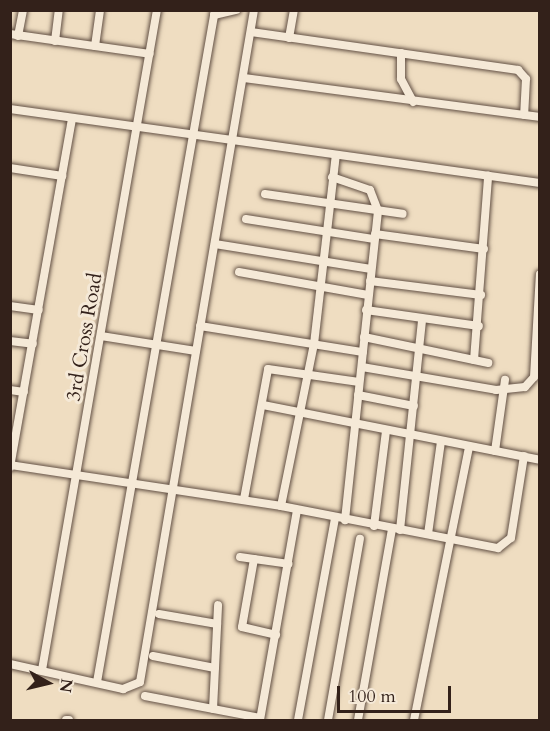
<!DOCTYPE html>
<html>
<head>
<meta charset="utf-8">
<style>
	body { margin:0 }
	#map { position:relative; width:550px; height:731px; overflow:hidden; background:#efddc1; font-family:Cardo,serif }
	div>[style] { position:absolute }
	.roads { filter:drop-shadow(0 0 2px #625044) drop-shadow(0 0 2px #625044) }
	.minor>* { height:8px; margin:-4px; padding:0 4px; transform-origin:4px; border-radius:4px; background:#f5e9d7 }
	span { translate:-50% -50%; white-space:nowrap; text-align:center; line-height:1.15; -webkit-text-stroke:6px #f5e9d7; paint-order:stroke }
	.street-label { font-size:20px; color:#33211a }
	.frame { position:absolute; inset:0; border:12px solid #33211a; pointer-events:none }
	.north { position:absolute; left:18px; top:653px; width:60px; height:60px; -webkit-text-stroke:4px #f5e9d7; paint-order:stroke; rotate:98deg; font-size:16px; font-weight:700; line-height:24px; text-align:center; color:#33211a }
	.north::after { content:''; display:block; margin:auto; width:21px; height:27px; background:#33211a; clip-path:polygon(50% 0,100% 100%,50% 72%,0 100%) }
	.scale { position:absolute; left:337px; top:686px; width:114px; height:27px; box-sizing:border-box; border:3px solid #33211a; border-top:0; padding-left:8px; font-size:18px; line-height:21px; white-space:nowrap; color:#33211a; -webkit-text-stroke:4px #f5e9d7; paint-order:stroke }
</style>
</head>
<body>
<div id="map">
	<div class="roads">
		<div class="minor">
			<i style="left:214px;top:15px;width:23px;rotate:-13deg"></i>
			<i style="left:251px;top:32px;width:270px;rotate:8.1deg"></i>
			<i style="left:518px;top:70px;width:12px;rotate:48deg"></i>
			<i style="left:526px;top:79px;width:36px;rotate:93deg"></i>
			<i style="left:10px;top:34px;width:141px;rotate:8.1deg"></i>
			<i style="left:18px;top:36px;width:26px;rotate:-79deg"></i>
			<i style="left:289px;top:38px;width:28px;rotate:-80deg"></i>
			<i style="left:55px;top:41px;width:31px;rotate:-83deg"></i>
			<i style="left:95px;top:46px;width:36px;rotate:-82deg"></i>
			<i style="left:401px;top:53px;width:26px;rotate:90deg"></i>
			<i style="left:401px;top:79px;width:26px;rotate:62deg"></i>
			<i style="left:244px;top:78px;width:299px;rotate:7.5deg"></i>
			<i style="left:10px;top:109px;width:535px;rotate:7.95deg"></i>
			<i style="left:10px;top:168px;width:53px;rotate:8.7deg"></i>
			<i style="left:332px;top:177px;width:40px;rotate:18.9deg"></i>
			<i style="left:370px;top:190px;width:22px;rotate:69deg"></i>
			<i style="left:378px;top:211px;width:311px;rotate:96.1deg"></i>
			<i style="left:265px;top:194px;width:139px;rotate:8.2deg"></i>
			<i style="left:246px;top:219px;width:130px;rotate:8.9deg"></i>
			<i style="left:375px;top:234px;width:110px;rotate:7.8deg"></i>
			<i style="left:215px;top:244px;width:158px;rotate:9.1deg"></i>
			<i style="left:239px;top:272px;width:131px;rotate:10.1deg"></i>
			<i style="left:370px;top:281px;width:112px;rotate:7.2deg"></i>
			<i style="left:10px;top:306px;width:29px;rotate:8deg"></i>
			<i style="left:366px;top:310px;width:114px;rotate:8.1deg"></i>
			<i style="left:200px;top:326px;width:165px;rotate:9.1deg"></i>
			<i style="left:101px;top:336px;width:96px;rotate:9deg"></i>
			<i style="left:364px;top:337px;width:127px;rotate:11.8deg"></i>
			<i style="left:10px;top:341px;width:23px;rotate:7deg"></i>
			<i style="left:474px;top:360px;width:185px;rotate:-85.6deg"></i>
			<i style="left:362px;top:367px;width:136px;rotate:9.7deg"></i>
			<i style="left:496px;top:390px;width:29px;rotate:-6deg"></i>
			<i style="left:525px;top:387px;width:13px;rotate:-48deg"></i>
			<i style="left:534px;top:377px;width:103px;rotate:-86.7deg"></i>
			<i style="left:10px;top:390px;width:14px;rotate:8deg"></i>
			<i style="left:358px;top:395px;width:57px;rotate:11.1deg"></i>
			<i style="left:263px;top:405px;width:282px;rotate:11.2deg"></i>
			<i style="left:495px;top:451px;width:72px;rotate:-82deg"></i>
			<i style="left:10px;top:465px;width:274px;rotate:8.6deg"></i>
			<i style="left:281px;top:506px;width:221px;rotate:11deg"></i>
			<i style="left:498px;top:548px;width:16px;rotate:-38deg"></i>
			<i style="left:511px;top:538px;width:83px;rotate:-81deg"></i>
			<i style="left:10px;top:467px;width:354px;rotate:-79.9deg"></i>
			<i style="left:244px;top:499px;width:132px;rotate:-79.5deg"></i>
			<i style="left:268px;top:369px;width:92px;rotate:8.1deg"></i>
			<i style="left:281px;top:506px;width:165px;rotate:-78.5deg"></i>
			<i style="left:314px;top:344px;width:190px;rotate:-83.4deg"></i>
			<i style="left:374px;top:526px;width:96px;rotate:-82.8deg"></i>
			<i style="left:400px;top:530px;width:212px;rotate:-84deg"></i>
			<i style="left:428px;top:534px;width:93px;rotate:-82deg"></i>
			<i style="left:240px;top:557px;width:49px;rotate:8.1deg"></i>
			<i style="left:254px;top:559px;width:69px;rotate:100deg"></i>
			<i style="left:242px;top:627px;width:35px;rotate:13deg"></i>
			<i style="left:159px;top:614px;width:59px;rotate:9.8deg"></i>
			<i style="left:153px;top:656px;width:63px;rotate:11deg"></i>
			<i style="left:10px;top:664px;width:116px;rotate:12.5deg"></i>
			<i style="left:123px;top:689px;width:18px;rotate:-22deg"></i>
			<i style="left:140px;top:682px;width:682px;rotate:-80.37deg"></i>
			<i style="left:42px;top:670px;width:670px;rotate:-80.12deg"></i>
			<i style="left:97px;top:682px;width:682px;rotate:-80.04deg"></i>
			<i style="left:145px;top:696px;width:117px;rotate:10.8deg"></i>
			<i style="left:213px;top:709px;width:104px;rotate:-87.2deg"></i>
			<i style="left:66px;top:720px;width:3px"></i>
			<i style="left:260px;top:720px;width:213px;rotate:-80deg"></i>
			<i style="left:298px;top:720px;width:205px;rotate:-79.6deg"></i>
			<i style="left:328px;top:720px;width:184px;rotate:-80deg"></i>
			<i style="left:358px;top:720px;width:194px;rotate:-79.9deg"></i>
			<i style="left:414px;top:720px;width:278px;rotate:-78.6deg"></i>
		</div>
	</div>
	<div class="street-label">
		<span style="left:84px;top:337px;rotate:-80deg">3rd Cross Road</span>
	</div>
	<div class="frame"></div>
	<div class="north">N</div>
	<div class="scale">100 m</div>
</div>
</body>
</html>
